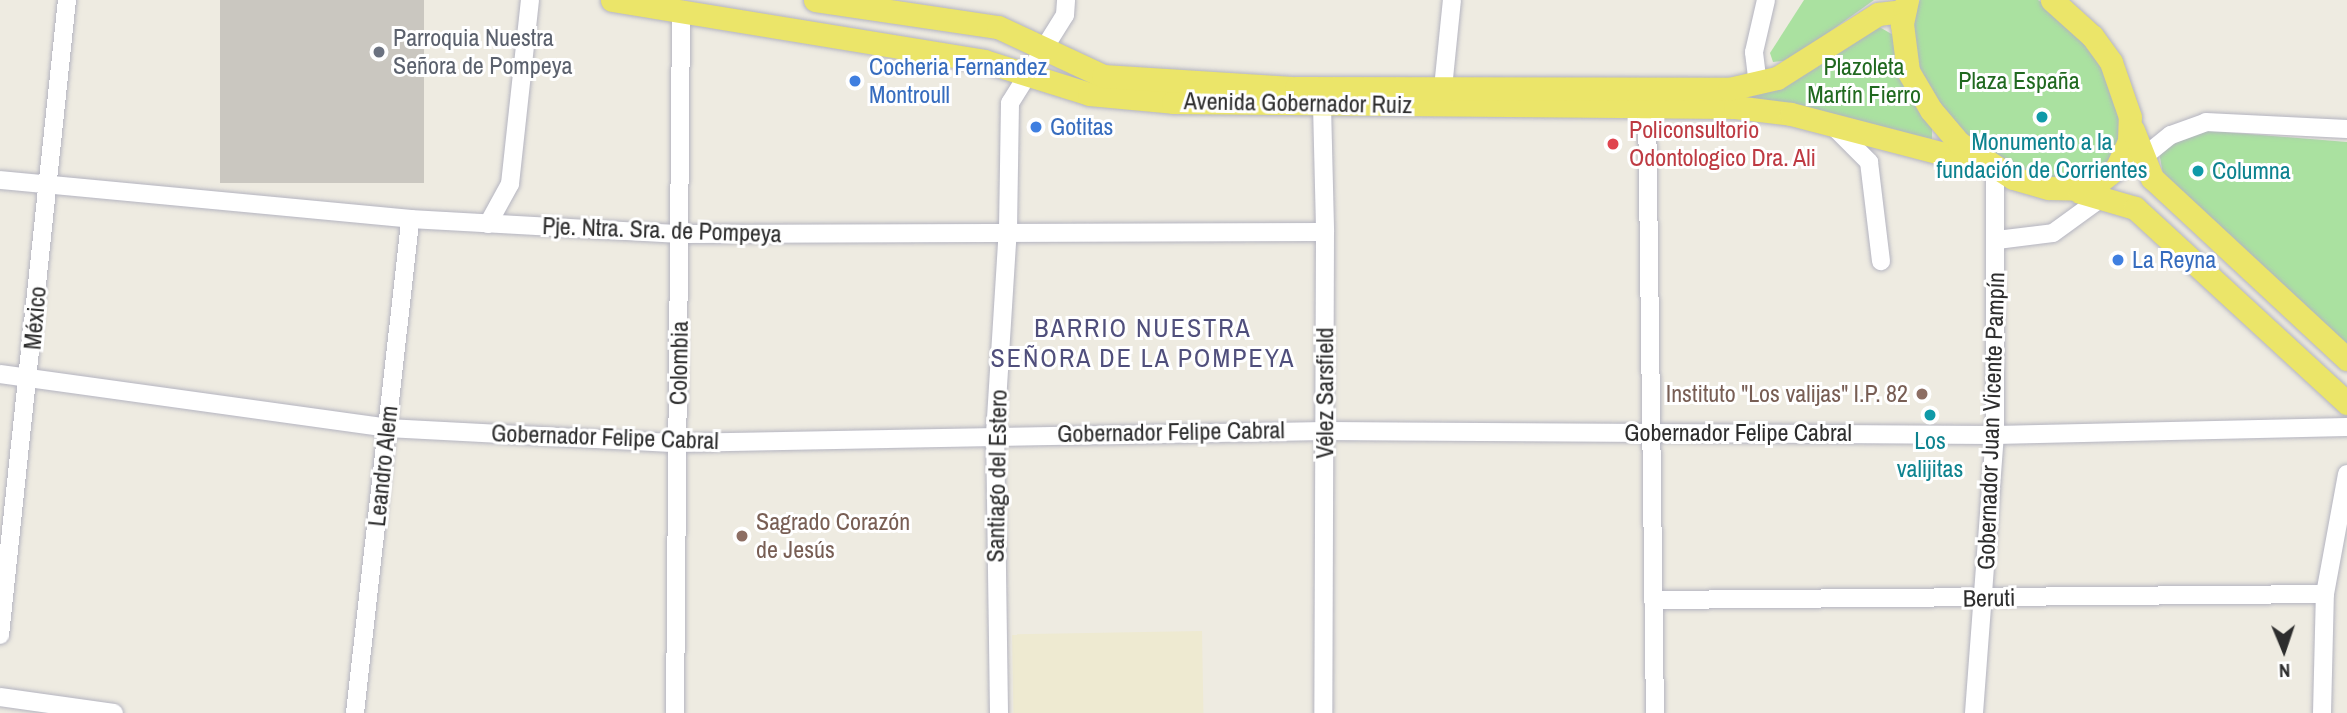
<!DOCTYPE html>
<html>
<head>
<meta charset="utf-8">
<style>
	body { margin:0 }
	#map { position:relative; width:2347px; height:713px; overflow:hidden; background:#eeebe1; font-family:"Archivo Narrow",sans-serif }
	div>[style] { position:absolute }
	.education>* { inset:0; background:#eeead1; transform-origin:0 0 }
	.green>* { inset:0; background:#aae1a0 }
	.building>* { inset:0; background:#cac7c0; transform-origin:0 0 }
	.roads { filter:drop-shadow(0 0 2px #b4b4c0) drop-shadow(0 0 2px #b4b4c0) }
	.minor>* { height:18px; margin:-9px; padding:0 9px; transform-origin:9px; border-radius:9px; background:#fff }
	.major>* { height:23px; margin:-11.5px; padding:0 11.5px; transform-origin:11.5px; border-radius:11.5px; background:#ebe569 }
	.dots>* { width:19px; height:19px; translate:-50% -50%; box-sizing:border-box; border:4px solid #fff; border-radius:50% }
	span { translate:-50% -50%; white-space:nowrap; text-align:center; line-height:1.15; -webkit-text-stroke:6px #fff; paint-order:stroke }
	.worship-label { font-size:24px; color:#5b616d }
	.left { translate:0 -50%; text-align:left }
	.shop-label { font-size:24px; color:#366cbe }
	.park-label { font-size:24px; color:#20691f }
	.street-label { font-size:24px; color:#2d2d2d }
	.health-label { font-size:24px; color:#be3a42 }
	.culture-label { font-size:24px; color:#0d838f }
	.education-label { font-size:24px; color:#785e54 }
	.right { translate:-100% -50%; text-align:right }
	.neighbourhood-label { font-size:26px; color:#504f7c; letter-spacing:2px }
	.north { position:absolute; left:2249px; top:615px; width:70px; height:70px; -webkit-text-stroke:5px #fff; paint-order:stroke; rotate:178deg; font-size:19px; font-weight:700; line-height:28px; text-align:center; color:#2d2d2d }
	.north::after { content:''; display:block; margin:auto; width:24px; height:32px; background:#2d2d2d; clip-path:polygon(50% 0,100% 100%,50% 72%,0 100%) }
</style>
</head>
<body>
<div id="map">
	<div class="education">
		<i style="left:1202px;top:631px;width:82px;height:190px;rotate:89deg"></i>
	</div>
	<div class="green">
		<i style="clip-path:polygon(1804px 0,1874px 0,1790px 60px,1773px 62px,1770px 53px)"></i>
		<i style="clip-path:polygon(1920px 0,2038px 0,2059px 14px,2101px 62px,2121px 106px,2119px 145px,2109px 162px,2083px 179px,2050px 179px,2007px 165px,1954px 126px,1918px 70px,1913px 15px)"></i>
		<i style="clip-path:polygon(1876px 25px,1895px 36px,1932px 127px,1932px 139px,1719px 99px,1782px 88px)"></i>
		<i style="clip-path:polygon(2200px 130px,2347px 142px,2347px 346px,2164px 180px,2159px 152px)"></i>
	</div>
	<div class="building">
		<i style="left:220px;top:0;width:204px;height:183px"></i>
	</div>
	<div class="roads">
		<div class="minor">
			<i style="left:1758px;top:85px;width:33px;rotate:-97deg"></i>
			<i style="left:1754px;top:52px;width:53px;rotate:-77deg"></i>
			<i style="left:1443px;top:88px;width:88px;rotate:-84.2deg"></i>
			<i style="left:1313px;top:99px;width:11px;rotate:34deg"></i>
			<i style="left:1322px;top:105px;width:127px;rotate:88.6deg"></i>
			<i style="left:1325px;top:232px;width:481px;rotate:90.2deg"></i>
			<i style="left:1647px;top:105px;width:608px;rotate:89.25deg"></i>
			<i style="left:1836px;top:129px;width:47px;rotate:45deg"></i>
			<i style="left:1869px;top:162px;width:100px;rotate:83.1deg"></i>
			<i style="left:2116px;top:169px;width:27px;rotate:-22deg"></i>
			<i style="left:2141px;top:159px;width:38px;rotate:-39deg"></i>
			<i style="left:2171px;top:135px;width:37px;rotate:-20deg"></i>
			<i style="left:2206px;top:122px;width:141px;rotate:2.8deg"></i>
			<i style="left:0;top:180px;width:412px;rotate:5.4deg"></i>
			<i style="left:410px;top:219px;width:271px;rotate:3.2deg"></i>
			<i style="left:681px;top:234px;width:644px;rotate:-0.18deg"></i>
			<i style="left:488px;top:224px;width:46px;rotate:-61.2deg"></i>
			<i style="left:510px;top:184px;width:185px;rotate:-83.8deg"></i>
			<i style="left:1997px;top:240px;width:56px;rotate:-7.1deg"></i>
			<i style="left:2053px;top:233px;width:63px;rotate:-36deg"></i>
			<i style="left:0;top:374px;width:391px;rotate:7.9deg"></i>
			<i style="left:387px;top:428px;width:290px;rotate:3deg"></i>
			<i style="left:677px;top:443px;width:648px;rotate:-1.06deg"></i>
			<i style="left:1325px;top:431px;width:670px;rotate:0.34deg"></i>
			<i style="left:1995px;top:435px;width:352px;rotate:-1.3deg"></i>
			<i style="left:1653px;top:600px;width:672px;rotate:-0.51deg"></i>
			<i style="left:0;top:635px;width:639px;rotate:-83.98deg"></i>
			<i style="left:0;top:697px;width:115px;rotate:8deg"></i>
			<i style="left:355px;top:713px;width:497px;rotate:-83.6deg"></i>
			<i style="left:675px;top:713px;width:701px;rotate:-89.51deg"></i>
			<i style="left:999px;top:713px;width:279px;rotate:-90.8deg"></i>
			<i style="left:995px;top:434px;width:204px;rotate:-86.4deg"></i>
			<i style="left:1008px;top:230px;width:127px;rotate:-89.1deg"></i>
			<i style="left:1010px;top:103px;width:104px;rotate:-58deg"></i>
			<i style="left:1065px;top:15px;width:15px;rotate:-86deg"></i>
			<i style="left:1974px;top:713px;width:279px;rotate:-85.7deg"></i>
			<i style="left:1995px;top:435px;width:265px;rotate:-90deg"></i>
			<i style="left:2322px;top:713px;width:119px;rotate:-88.6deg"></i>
			<i style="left:2325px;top:594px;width:122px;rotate:-79.6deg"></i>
		</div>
		<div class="major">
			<i style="left:612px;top:0;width:377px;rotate:9.3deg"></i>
			<i style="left:984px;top:61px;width:110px;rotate:17.4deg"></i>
			<i style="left:1089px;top:94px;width:84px;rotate:5.4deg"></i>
			<i style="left:1173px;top:102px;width:562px;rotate:0.51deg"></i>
			<i style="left:1735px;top:107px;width:56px;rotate:7.1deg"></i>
			<i style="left:1791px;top:114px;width:203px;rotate:14.6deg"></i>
			<i style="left:815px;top:0;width:185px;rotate:8.4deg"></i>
			<i style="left:998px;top:27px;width:116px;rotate:25deg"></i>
			<i style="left:1103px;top:76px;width:193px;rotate:3.6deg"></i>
			<i style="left:1296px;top:88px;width:433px;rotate:0.1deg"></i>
			<i style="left:1729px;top:89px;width:49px;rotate:-12.9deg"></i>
			<i style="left:1777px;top:78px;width:120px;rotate:-32.4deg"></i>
			<i style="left:1878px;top:14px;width:24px;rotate:-7deg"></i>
			<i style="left:1907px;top:0;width:25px;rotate:102deg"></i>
			<i style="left:1902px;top:24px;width:47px;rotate:82.7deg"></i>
			<i style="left:1908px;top:71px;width:45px;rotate:59.5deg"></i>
			<i style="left:1931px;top:110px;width:43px;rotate:49.7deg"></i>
			<i style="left:1959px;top:143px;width:64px;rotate:32.9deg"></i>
			<i style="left:2013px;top:178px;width:37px;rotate:16deg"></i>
			<i style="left:2049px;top:188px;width:41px;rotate:1.4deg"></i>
			<i style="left:2090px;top:189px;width:33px;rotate:-38deg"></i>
			<i style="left:2116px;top:169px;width:31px;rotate:-65deg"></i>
			<i style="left:2129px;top:141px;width:24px;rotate:-88deg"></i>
			<i style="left:2130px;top:117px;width:58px;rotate:-109.1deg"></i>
			<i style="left:2111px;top:62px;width:32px;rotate:-126deg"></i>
			<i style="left:2092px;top:36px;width:54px;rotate:-138deg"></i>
			<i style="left:2133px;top:130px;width:52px;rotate:68.4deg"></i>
			<i style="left:2152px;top:178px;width:266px;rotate:42.9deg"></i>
			<i style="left:2080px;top:192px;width:57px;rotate:16.2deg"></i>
			<i style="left:2135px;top:208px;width:288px;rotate:42.6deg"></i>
		</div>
	</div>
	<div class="dots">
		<i style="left:379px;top:52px;background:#6b7280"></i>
		<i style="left:855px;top:81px;background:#3f7fe0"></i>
		<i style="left:2042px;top:117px;background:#0f9aa8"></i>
		<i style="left:1036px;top:127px;background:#3f7fe0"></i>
		<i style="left:1613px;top:144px;background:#e0444e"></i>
		<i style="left:2198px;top:171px;background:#0f9aa8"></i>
		<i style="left:2118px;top:260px;background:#3f7fe0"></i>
		<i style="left:1922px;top:394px;background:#8d6e63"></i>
		<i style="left:1930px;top:415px;background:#0f9aa8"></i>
		<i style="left:742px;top:536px;background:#8d6e63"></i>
	</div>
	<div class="worship-label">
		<span class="left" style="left:393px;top:52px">Parroquia Nuestra<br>Señora de Pompeya</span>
	</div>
	<div class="shop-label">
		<span class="left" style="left:869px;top:81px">Cocheria Fernandez<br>Montroull</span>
		<span class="left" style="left:1050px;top:127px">Gotitas</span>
		<span class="left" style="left:2132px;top:260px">La Reyna</span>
	</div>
	<div class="park-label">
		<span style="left:1864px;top:81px">Plazoleta<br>Martín Fierro</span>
		<span style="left:2019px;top:81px">Plaza España</span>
	</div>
	<div class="street-label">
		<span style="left:1298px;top:103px;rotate:1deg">Avenida Gobernador Ruiz</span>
		<span style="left:662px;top:230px;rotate:2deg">Pje. Ntra. Sra. de Pompeya</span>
		<span style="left:35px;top:318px;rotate:-85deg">México</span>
		<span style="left:679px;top:363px;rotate:-89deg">Colombia</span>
		<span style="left:1325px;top:393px;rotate:-90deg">Vélez Sarsfield</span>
		<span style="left:1991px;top:421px;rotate:-88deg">Gobernador Juan Vicente Pampín</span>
		<span style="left:1171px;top:432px;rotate:-1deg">Gobernador Felipe Cabral</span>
		<span style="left:1738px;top:433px">Gobernador Felipe Cabral</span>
		<span style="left:605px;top:437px;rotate:2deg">Gobernador Felipe Cabral</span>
		<span style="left:383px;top:466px;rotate:-84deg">Leandro Alem</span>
		<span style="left:997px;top:476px;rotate:-89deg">Santiago del Estero</span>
		<span style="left:1989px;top:598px;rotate:-1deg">Beruti</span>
	</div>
	<div class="health-label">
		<span class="left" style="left:1629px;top:144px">Policonsultorio<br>Odontologico Dra. Ali</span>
	</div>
	<div class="culture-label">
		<span style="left:2042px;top:156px">Monumento a la<br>fundación de Corrientes</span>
		<span class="left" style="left:2212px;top:171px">Columna</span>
		<span style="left:1930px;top:455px">Los<br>valijitas</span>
	</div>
	<div class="education-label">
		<span class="right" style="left:1908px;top:394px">Instituto "Los valijas" I.P. 82</span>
		<span class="left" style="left:756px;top:536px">Sagrado Corazón<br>de Jesús</span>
	</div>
	<div class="neighbourhood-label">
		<span style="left:1143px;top:343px">BARRIO NUESTRA<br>SEÑORA DE LA POMPEYA</span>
	</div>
	<div class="north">N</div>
</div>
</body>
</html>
